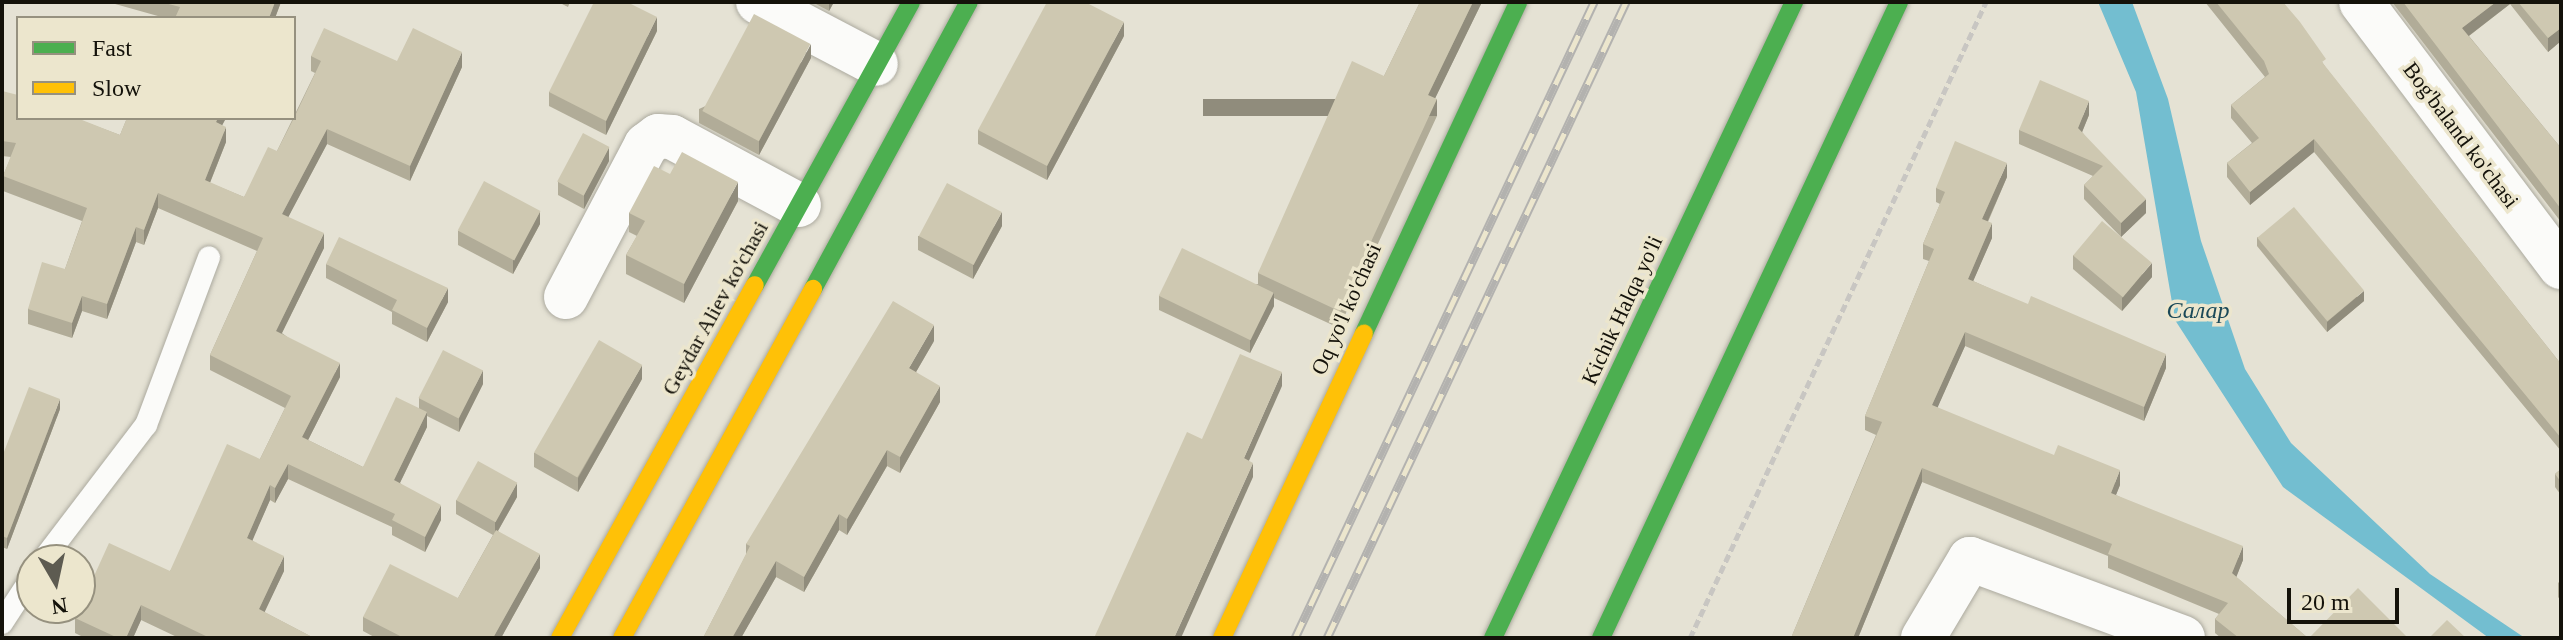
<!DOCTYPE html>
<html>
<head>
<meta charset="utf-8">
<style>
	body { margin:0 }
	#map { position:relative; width:2563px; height:640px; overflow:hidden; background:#e5e2d4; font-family:"Times New Roman",serif }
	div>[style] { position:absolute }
	.water>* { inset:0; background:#73bed0 }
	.path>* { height:5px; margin-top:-2.5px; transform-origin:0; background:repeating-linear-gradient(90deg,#c8c6c2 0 8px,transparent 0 12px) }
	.roads { filter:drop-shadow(0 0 2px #acaa9f) drop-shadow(0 0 2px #acaa9f) }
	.lane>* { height:22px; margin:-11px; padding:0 11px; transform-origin:11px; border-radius:11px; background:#fbfbf9 }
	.street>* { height:44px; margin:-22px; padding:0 22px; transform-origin:22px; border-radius:22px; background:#fbfbf9 }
	.fast>* { height:18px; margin:-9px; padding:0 9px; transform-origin:9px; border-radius:9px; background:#4caf50 }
	.slow>* { height:18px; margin:-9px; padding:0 9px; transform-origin:9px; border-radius:9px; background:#ffc107 }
	.rail>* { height:9px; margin-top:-4.5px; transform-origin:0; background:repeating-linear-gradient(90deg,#ece6cd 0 18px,#b3b2af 0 36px); box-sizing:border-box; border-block:2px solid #b3b2af }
	.wall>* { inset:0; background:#b1ac98 }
	.shaded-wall>* { inset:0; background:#908c7c; transform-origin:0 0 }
	.building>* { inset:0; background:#cec8b1; transform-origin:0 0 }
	span { translate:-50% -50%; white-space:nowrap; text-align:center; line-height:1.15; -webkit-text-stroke:7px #ece6cd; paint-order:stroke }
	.street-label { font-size:22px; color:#14120a }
	.water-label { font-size:24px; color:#1b4958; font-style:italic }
	.frame { position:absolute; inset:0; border:4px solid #14120a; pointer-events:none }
	.legend { position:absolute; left:16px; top:16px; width:280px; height:104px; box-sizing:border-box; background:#ece6cd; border:2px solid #96917f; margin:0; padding:10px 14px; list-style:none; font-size:24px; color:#14120a }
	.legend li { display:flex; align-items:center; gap:16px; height:40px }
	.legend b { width:40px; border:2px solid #96917f }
	.north { position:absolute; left:16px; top:544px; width:80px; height:80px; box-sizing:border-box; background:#ece6cd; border:2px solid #96917f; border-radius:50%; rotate:171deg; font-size:22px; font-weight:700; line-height:32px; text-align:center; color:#14120a }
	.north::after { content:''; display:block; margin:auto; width:28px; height:36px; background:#5d5b51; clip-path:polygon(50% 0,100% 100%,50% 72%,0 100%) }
	.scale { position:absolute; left:2287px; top:588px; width:112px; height:36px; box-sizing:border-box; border:4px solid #14120a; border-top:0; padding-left:10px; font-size:24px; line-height:28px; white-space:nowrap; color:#14120a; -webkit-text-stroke:6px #ece6cd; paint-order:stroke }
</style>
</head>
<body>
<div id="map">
	<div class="water">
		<i style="clip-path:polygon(2098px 2px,2132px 2px,2168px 99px,2201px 241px,2245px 369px,2291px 443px,2430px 574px,2525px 638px,2489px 638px,2283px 487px,2175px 320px,2136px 92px)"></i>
	</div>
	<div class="path">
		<i style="left:1690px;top:638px;width:702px;rotate:-65.04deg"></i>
	</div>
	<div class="roads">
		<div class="lane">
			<i style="left:43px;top:560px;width:170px;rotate:-52.7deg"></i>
			<i style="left:146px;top:425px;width:179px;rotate:-69.4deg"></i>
			<i style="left:2px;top:623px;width:55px;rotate:-56.9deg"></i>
		</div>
		<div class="street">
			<i style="left:758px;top:2px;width:133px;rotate:27.7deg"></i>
			<i style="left:2361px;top:2px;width:332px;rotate:53deg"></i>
			<i style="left:566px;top:297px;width:172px;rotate:-62.2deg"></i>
			<i style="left:646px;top:145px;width:15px;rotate:-37deg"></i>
			<i style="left:658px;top:136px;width:14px;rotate:4deg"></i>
			<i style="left:672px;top:137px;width:144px;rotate:28.2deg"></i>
			<i style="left:1923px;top:638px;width:92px;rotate:-59.3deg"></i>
			<i style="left:1970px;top:559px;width:227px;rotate:20.3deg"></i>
		</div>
		<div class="fast">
			<i style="left:755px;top:285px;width:323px;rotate:-61.1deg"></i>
			<i style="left:813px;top:289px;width:327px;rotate:-61.5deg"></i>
			<i style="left:1364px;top:333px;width:365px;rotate:-65deg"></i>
			<i style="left:1493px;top:638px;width:704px;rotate:-64.67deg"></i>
			<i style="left:1601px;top:638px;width:702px;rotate:-64.89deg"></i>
		</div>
		<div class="slow">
			<i style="left:560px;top:638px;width:403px;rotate:-61.1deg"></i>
			<i style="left:622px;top:638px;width:398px;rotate:-61.3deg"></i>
			<i style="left:1222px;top:638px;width:336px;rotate:-65deg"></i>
		</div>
	</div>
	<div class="rail">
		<i style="left:1295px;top:638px;width:703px;rotate:-64.82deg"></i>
		<i style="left:1327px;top:638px;width:703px;rotate:-64.82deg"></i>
	</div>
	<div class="wall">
		<i style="clip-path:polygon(108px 2px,281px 2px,275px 18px,165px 18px)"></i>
		<i style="clip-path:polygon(558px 2px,570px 2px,568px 7px)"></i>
		<i style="clip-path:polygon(812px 2px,834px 2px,829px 11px)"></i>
		<i style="clip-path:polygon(1420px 2px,1482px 2px,1435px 98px,1437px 116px,1339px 328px,1274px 298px,1274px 306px,1250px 353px,1159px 310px,1159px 296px,1258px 284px,1258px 273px,1384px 76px)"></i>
		<i style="clip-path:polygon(2205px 2px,2283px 2px,2326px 68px,2561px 364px,2561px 451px,2314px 152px,2250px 205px,2227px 177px,2227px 163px,2252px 143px,2231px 118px,2231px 105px,2265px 77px)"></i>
		<i style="clip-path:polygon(2392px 2px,2561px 2px,2561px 41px,2548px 52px,2510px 4px,2469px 36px,2561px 148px,2561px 222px)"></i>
		<i style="clip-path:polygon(657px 31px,606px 135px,549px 106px,549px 92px)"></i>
		<i style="clip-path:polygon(1124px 36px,1047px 180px,978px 144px,978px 130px)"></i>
		<i style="clip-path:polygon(311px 56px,397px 61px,462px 67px,410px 181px,327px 144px,288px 217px,324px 248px,282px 333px,340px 377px,308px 440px,363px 467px,419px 408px,419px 398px,483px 384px,459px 432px,427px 416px,427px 427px,400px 483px,441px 520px,425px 552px,392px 535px,392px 527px,288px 479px,275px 503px,270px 500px,252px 540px,284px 571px,264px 612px,314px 638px,179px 638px,141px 620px,133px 638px,85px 638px,75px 633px,75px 618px,170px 571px,260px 459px,285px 408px,210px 370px,210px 355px,257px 251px,158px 208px,144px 245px,136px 242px,107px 319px,82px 311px,72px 338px,28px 324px,28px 309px,65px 269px,82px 221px,3px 191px,3px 176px,11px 157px,2px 156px,2px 91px,120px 135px,127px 118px,226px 118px,222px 125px,226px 142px,210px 183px,244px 197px,277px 151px,315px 73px,311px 71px)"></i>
		<i style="clip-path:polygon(811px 58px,759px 155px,699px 123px,699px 109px)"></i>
		<i style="clip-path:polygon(2089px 115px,2082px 132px,2146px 213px,2121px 237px,2084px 199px,2084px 185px,2093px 176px,2019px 144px,2019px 130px)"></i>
		<i style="clip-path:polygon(609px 161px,584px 209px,558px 195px,558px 182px)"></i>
		<i style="clip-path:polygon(670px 174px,738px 201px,684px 303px,626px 274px,626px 255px,637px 236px,629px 232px,629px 213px)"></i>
		<i style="clip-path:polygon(2007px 177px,1988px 222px,1992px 238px,1973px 281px,2166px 368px,2144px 421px,1965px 346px,1937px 408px,2120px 485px,2116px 495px,2243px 560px,2236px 577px,2308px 638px,2221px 638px,2215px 633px,2215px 619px,2219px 614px,2108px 568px,2108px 556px,1922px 482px,1858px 638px,1791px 638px,1876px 435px,1865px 430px,1865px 416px,1929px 261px,1923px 259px,1923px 244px,1940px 204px,1936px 202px,1936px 188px)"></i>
		<i style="clip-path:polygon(540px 224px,513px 274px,458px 245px,458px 231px)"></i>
		<i style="clip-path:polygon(1002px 226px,973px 279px,918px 250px,918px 236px)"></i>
		<i style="clip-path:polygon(2257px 237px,2364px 301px,2327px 332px,2257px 246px)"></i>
		<i style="clip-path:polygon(2073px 255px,2152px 277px,2122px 311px,2073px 269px)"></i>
		<i style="clip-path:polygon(326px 264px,448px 302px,427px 342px,392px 324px,392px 312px,326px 278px)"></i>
		<i style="clip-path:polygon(934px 341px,916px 372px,940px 402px,900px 473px,887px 466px,847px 535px,839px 530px,804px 592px,776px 577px,741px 638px,703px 638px,746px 555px,746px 544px)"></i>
		<i style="clip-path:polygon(642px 379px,578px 492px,534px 467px,534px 453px)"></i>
		<i style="clip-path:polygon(60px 409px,7px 549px,2px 547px,2px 457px)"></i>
		<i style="clip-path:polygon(2561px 469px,2561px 495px,2555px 487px,2555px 474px)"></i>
		<i style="clip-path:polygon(517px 497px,498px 531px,540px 568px,501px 638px,376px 638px,363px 631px,363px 617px,458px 598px,493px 535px,456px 514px,456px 500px)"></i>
		<i style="clip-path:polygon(2561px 580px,2561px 601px,2558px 597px,2558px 583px)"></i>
	</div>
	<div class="shaded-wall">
		<i style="clip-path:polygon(275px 2px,281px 2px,275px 18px,269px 18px)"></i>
		<i style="clip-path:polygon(829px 2px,834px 2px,829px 11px)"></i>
		<i style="clip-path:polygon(1473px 2px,1482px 2px,1428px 113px,1428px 95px)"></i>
		<i style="clip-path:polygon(2496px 2px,2510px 2px,2510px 4px,2462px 41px,2462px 28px)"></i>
		<i style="clip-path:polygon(657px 17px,657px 31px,606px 135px,606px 121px)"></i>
		<i style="clip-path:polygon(1124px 22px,1124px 36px,1047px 180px,1047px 166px)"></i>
		<i style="clip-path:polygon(2561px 28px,2561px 41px,2548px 52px,2548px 38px)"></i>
		<i style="clip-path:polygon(811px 44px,811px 58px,759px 155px,759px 141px)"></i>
		<i style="clip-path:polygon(462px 52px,462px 67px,410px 181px,410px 166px)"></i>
		<i style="left:1437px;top:99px;width:17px;height:234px;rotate:90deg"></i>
		<i style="clip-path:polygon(2089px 101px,2089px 115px,2078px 142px,2078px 128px)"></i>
		<i style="clip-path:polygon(218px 118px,226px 118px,216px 137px,216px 122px)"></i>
		<i style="clip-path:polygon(226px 127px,226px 142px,205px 195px,205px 180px)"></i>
		<i style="clip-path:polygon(327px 129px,327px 144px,282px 229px,282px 214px)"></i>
		<i style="clip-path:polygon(2314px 139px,2314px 152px,2250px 205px,2250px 192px)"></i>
		<i style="clip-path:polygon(609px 147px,609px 161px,584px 209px,584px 195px)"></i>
		<i style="clip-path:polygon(2007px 163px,2007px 177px,1982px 234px,1982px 219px)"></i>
		<i style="clip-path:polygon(738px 182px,738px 201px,684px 303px,684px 284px)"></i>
		<i style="clip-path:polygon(158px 193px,158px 208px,144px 245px,144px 230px)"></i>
		<i style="clip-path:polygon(2146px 199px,2146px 213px,2121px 237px,2121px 223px)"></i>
		<i style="clip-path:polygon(540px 211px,540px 224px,513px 274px,513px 260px)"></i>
		<i style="clip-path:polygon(1002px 212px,1002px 226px,973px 279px,973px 265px)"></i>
		<i style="clip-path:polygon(1992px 223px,1992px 238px,1968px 293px,1968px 279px)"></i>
		<i style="clip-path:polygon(136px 227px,136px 242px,107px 319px,107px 304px)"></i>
		<i style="clip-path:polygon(324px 233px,324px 248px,276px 345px,276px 331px)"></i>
		<i style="clip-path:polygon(2152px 263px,2152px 277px,2122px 311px,2122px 298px)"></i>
		<i style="clip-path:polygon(448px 288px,448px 302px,427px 342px,427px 328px)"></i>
		<i style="clip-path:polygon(2364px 291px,2364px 301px,2327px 332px,2327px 322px)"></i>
		<i style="clip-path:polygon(1274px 292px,1274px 306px,1250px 353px,1250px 339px)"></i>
		<i style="clip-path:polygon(82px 296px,82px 311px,72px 338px,72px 323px)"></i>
		<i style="clip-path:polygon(934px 325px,934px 341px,909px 384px,909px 368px)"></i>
		<i style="clip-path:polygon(1965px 332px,1965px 346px,1932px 420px,1932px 405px)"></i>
		<i style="clip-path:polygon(2166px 354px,2166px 368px,2144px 421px,2144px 407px)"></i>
		<i style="clip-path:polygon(340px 363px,340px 377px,302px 452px,302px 437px)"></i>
		<i style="clip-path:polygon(642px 365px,642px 379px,578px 492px,578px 478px)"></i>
		<i style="clip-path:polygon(483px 370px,483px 384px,459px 432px,459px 418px)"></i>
		<i style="clip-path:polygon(1282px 372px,1282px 386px,1244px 472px,1244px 458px)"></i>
		<i style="clip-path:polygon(940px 386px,940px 402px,900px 473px,900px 457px)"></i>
		<i style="clip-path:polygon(60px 399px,60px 409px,7px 549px,7px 538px)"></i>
		<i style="clip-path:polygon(427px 412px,427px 427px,394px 495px,394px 480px)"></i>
		<i style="clip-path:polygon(887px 450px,887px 466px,847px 535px,847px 519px)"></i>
		<i style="clip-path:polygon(1253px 463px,1253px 477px,1181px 638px,1174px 638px)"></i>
		<i style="clip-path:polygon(288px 464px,288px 479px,275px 503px,275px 488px)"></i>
		<i style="clip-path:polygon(1922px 468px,1922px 482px,1858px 638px,1853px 638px)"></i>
		<i style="clip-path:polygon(2120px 470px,2120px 485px,2111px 507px,2111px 493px)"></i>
		<i style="clip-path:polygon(517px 483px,517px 497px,495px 536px,495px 522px)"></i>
		<i style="clip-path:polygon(270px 485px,270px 500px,247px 553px,247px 538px)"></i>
		<i style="clip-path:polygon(441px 505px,441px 520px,425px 552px,425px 537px)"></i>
		<i style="clip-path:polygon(839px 514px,839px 530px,804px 592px,804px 577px)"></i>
		<i style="clip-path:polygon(2243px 546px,2243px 560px,2232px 588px,2232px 573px)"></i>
		<i style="clip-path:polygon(540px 554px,540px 568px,501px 638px,493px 638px)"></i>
		<i style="clip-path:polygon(284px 556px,284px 571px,259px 624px,259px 609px)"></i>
		<i style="clip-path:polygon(776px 561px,776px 577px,741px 638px,732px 638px)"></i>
		<i style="clip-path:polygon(141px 605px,141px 620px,133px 638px,126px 638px)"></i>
	</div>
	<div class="building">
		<i style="clip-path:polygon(161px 2px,275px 2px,269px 18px,175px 18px,180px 7px)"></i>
		<i style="clip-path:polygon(594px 2px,627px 2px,657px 17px,606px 121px,549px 92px)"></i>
		<i style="clip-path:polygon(1047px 2px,1085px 2px,1124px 22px,1047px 166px,978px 130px)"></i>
		<i style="clip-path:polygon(1420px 2px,1473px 2px,1428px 95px,1437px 99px,1339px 311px,1258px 273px,1352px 61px,1384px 76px)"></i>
		<i style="clip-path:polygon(2216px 2px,2283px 2px,2300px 22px,2326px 59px,2322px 62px,2561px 364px,2561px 438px,2314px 139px,2250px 192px,2227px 163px,2259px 138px,2231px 105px,2269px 74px,2264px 61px)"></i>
		<i style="clip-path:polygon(2403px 2px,2496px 2px,2462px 28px,2561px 148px,2561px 209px)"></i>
		<i style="clip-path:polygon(2518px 2px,2561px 2px,2561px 28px,2548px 38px)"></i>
		<i style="left:754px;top:14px;width:64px;height:110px;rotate:28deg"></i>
		<i style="clip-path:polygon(324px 28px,397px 61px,413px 28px,462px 52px,410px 166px,327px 129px,282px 214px,324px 233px,276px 331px,340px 363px,302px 437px,363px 467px,396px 397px,427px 412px,394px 480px,441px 505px,425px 537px,392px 520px,395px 514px,288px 464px,275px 488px,270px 485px,247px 538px,284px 556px,259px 609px,314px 638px,210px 638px,141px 605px,126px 638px,118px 638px,75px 618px,109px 543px,170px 571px,227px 444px,260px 459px,291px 396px,210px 355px,263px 238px,158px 193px,144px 230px,136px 227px,107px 304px,82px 296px,72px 323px,28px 309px,42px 262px,65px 269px,87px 208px,3px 176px,16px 143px,2px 141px,2px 91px,18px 95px,18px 118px,77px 118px,120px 135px,127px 118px,218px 118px,216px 122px,226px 127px,205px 180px,244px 197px,268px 147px,277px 151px,294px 118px,321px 61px,311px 56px)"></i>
		<i style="clip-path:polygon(2040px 80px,2089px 101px,2078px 128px,2146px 199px,2121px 223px,2084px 185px,2103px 166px,2019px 130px)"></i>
		<i style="left:583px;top:133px;width:30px;height:55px;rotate:28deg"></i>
		<i style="clip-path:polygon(1955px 141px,2007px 163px,1982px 219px,1992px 223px,1968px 279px,2028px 304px,2031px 296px,2166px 354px,2144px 407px,1965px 332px,1932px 405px,2054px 455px,2058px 445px,2120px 470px,2111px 493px,2243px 546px,2232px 573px,2308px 638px,2239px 638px,2215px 619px,2228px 603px,2108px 554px,2112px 544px,1922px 468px,1853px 638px,1791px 638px,1882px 422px,1865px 416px,1934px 249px,1923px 244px,1945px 192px,1936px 188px)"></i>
		<i style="clip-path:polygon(682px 152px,738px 182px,684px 284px,626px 255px,645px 221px,629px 213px,654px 166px,670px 174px)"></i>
		<i style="left:484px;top:181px;width:64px;height:56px;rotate:28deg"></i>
		<i style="left:947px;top:183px;width:62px;height:60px;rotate:28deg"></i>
		<i style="left:2294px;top:207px;width:109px;height:48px;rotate:50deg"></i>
		<i style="left:2102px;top:221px;width:65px;height:45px;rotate:40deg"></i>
		<i style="clip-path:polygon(339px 237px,448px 288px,427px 328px,392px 310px,397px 300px,326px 264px)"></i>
		<i style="left:1182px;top:248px;width:102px;height:53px;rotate:26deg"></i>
		<i style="clip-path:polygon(893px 301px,934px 325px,909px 368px,940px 386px,900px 457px,887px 450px,847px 519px,839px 514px,804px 577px,776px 561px,732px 638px,703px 638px,750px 546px,746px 544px)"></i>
		<i style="left:599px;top:340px;width:50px;height:130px;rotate:30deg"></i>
		<i style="left:443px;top:350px;width:45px;height:54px;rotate:27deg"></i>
		<i style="clip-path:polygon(1240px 354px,1282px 372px,1244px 458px,1253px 463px,1174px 638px,1094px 638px,1187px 432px,1202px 439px)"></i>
		<i style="clip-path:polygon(29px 387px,60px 399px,7px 538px,2px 536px,2px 457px)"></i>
		<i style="left:478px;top:461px;width:45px;height:45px;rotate:29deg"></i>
		<i style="clip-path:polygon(2561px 469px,2561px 482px,2555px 474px)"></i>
		<i style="clip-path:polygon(496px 530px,540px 554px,493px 638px,404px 638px,363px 617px,390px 564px,458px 598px)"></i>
		<i style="clip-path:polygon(2358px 588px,2408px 638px,2309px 638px)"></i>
		<i style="clip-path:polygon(2447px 620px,2466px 638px,2429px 638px)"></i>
	</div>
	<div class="street-label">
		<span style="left:2461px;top:135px;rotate:53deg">Bog'baland ko'chasi</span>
		<span style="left:715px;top:308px;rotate:-61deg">Geydar Aliev ko'chasi</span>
		<span style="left:1346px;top:309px;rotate:-66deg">Oq yo'l ko'chasi</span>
		<span style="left:1622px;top:310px;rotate:-65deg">Kichik Halqa yo'li</span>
	</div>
	<div class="water-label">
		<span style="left:2198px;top:311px">Салар</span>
	</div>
	<div class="frame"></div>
	<ul class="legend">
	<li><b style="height:10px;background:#4caf50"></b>Fast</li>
	<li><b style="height:10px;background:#ffc107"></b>Slow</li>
	</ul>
	<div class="north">N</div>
	<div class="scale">20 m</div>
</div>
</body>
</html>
